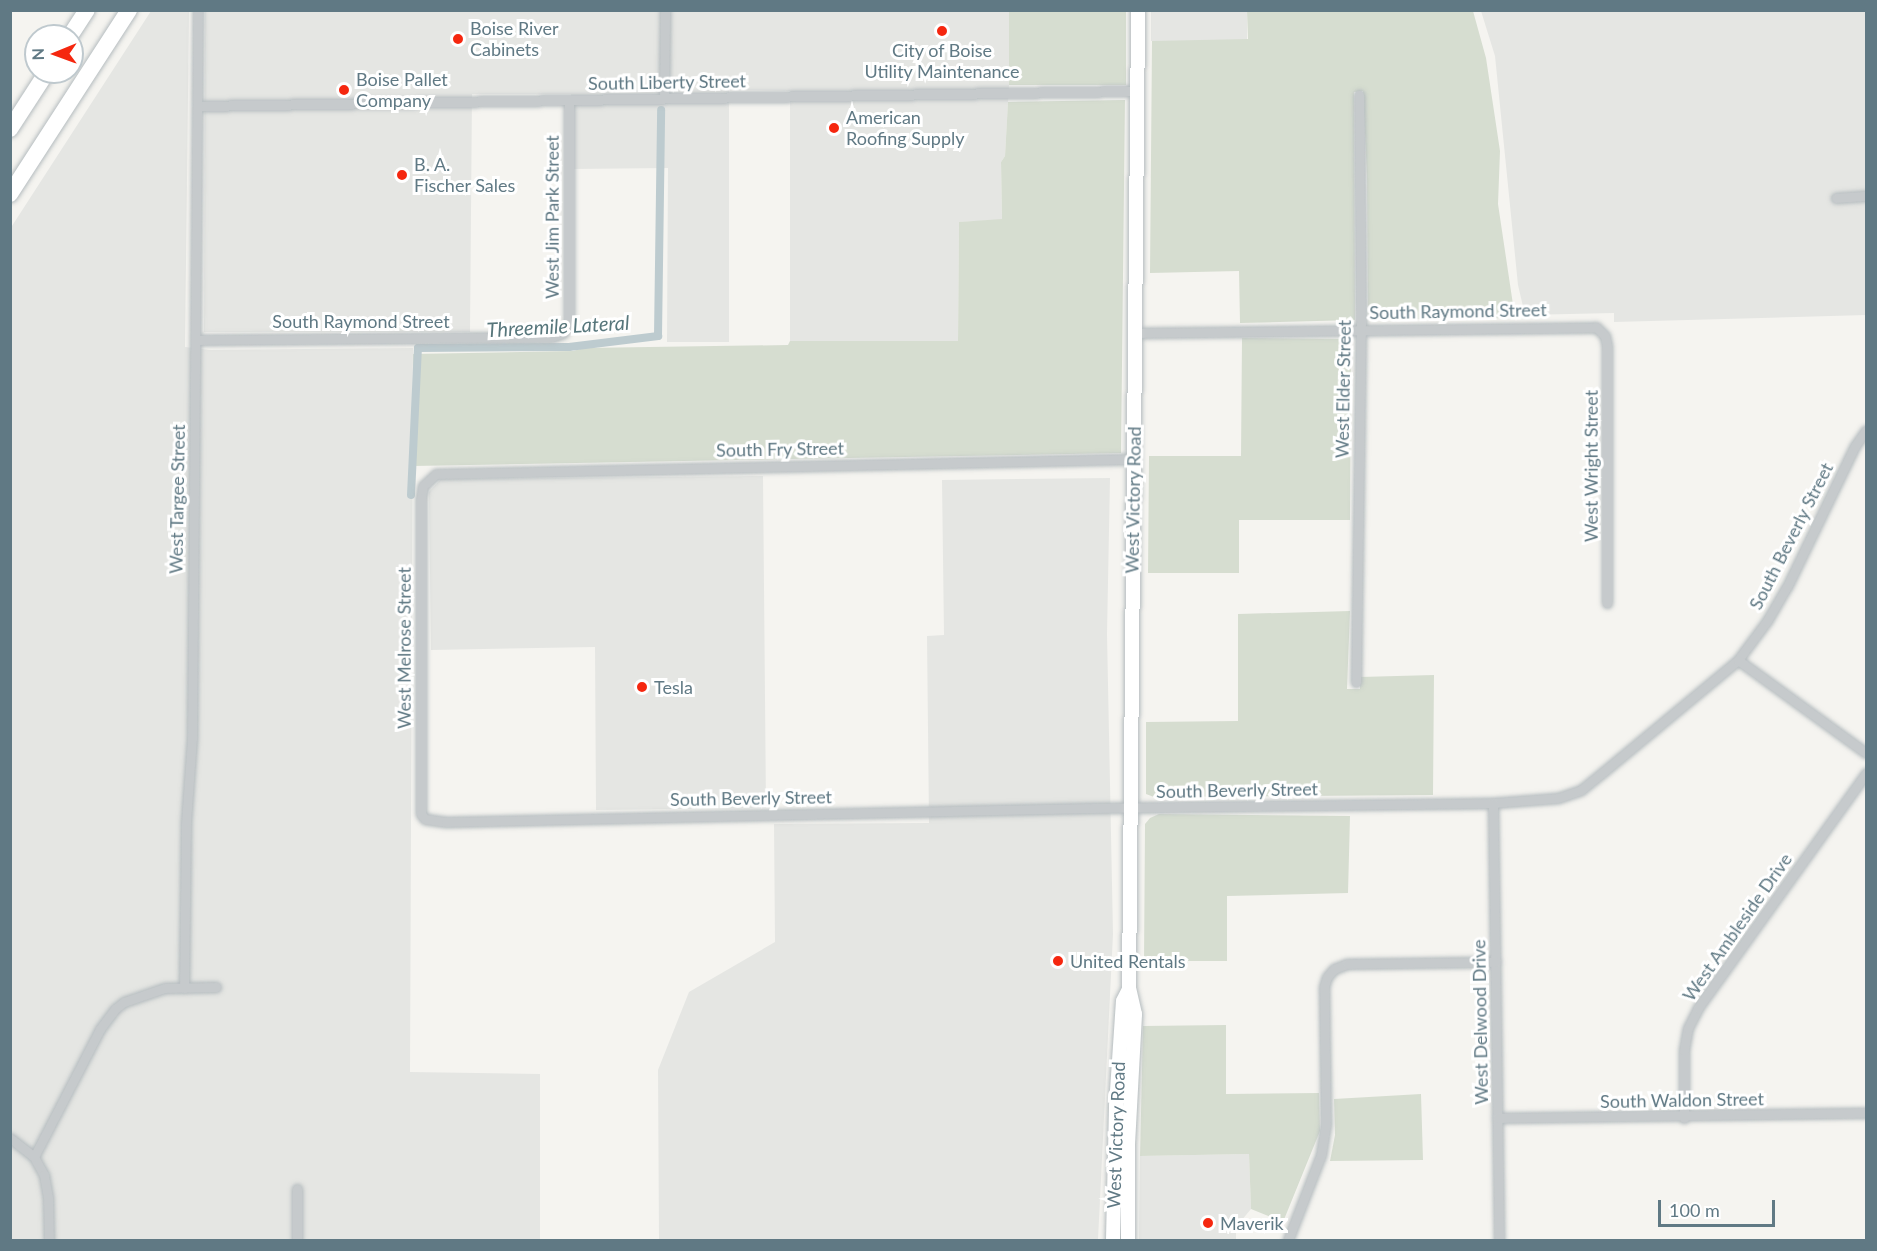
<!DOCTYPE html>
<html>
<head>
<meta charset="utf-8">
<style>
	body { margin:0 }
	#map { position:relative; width:1877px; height:1251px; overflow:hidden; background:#f5f4f0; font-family:Lato,sans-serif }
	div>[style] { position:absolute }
	.built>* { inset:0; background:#e5e6e3; transform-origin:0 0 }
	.green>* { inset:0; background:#d6ddd0; transform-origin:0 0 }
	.canal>* { height:8px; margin:-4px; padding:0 4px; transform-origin:4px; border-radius:4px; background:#bdcbcf }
	.roads { filter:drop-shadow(0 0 2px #b5bcbf) drop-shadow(0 0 2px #b5bcbf) }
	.minor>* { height:9px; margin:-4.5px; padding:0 4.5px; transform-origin:4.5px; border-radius:4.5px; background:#c6cacc }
	.secondary>* { height:14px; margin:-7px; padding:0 7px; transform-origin:7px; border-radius:7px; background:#fff }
	.motorway>* { height:16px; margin:-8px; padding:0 8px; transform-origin:8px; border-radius:8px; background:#fff }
	.dots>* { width:16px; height:16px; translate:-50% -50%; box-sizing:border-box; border:3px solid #fff; border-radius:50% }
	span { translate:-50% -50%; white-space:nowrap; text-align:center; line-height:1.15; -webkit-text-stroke:6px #fff; paint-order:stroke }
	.poi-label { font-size:18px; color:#607984 }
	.left { translate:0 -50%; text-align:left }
	.street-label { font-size:18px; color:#607984 }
	.water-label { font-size:20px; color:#57767b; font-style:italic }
	.frame { position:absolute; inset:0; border:12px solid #607984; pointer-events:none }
	.north { position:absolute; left:24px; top:24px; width:60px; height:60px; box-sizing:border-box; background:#fff; border:2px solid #bfc9ce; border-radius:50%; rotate:269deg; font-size:16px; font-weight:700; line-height:24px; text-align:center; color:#607984 }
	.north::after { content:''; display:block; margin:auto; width:21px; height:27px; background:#f5270f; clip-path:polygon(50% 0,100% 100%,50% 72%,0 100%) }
	.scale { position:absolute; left:1658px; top:1200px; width:117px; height:27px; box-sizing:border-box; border:3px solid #607984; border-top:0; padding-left:8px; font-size:18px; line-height:21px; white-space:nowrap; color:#607984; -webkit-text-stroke:4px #fff; paint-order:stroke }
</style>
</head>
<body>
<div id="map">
	<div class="built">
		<i style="clip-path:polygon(151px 11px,189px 11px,185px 347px,210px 350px,413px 348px,410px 1072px,540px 1074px,540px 1240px,11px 1240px,10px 229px)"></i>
		<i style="clip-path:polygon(205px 11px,1009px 11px,1009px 85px,1005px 156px,1001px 162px,1002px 220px,959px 222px,958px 341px,790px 341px,790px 91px,729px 90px,729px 342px,667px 342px,668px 168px,573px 169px,571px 94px,472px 94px,470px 332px,204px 332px)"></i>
		<i style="left:1151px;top:11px;width:96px;height:30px"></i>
		<i style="clip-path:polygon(1481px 11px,1866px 11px,1866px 315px,1614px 322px,1614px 313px,1525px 315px,1518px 285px,1495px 56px)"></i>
		<i style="clip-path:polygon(763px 476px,766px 808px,596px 810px,595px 647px,431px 650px,429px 492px,441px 479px)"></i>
		<i style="clip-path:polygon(1110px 478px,1107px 634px,1113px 934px,1098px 1240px,659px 1240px,658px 1070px,689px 992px,775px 942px,774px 824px,929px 823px,927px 636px,944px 635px,942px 480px)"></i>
		<i style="clip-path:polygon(1249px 1154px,1251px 1209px,1236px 1227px,1236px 1240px,1139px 1240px,1140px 1156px)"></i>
	</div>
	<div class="green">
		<i style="left:1009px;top:11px;width:117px;height:74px"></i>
		<i style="clip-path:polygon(1247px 11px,1473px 11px,1486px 58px,1500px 151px,1498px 204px,1515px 318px,1368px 320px,1367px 176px,1363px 91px,1354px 92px,1355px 320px,1240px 323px,1239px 271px,1150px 273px,1152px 41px,1248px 39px)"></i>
		<i style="clip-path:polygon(1125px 100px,1121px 453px,413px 466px,413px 354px,573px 351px,584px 348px,788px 345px,790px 341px,958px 341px,959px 222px,1002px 219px,1001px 162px,1005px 156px,1008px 102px)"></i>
		<i style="clip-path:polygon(1242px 338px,1351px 339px,1350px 520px,1239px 520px,1239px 573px,1148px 573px,1149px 456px,1241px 456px)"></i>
		<i style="clip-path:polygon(1350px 611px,1347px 689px,1360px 689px,1360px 677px,1434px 675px,1433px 795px,1154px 797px,1146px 794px,1146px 722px,1238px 721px,1238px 614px)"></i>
		<i style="clip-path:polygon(1159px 814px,1350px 816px,1348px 893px,1227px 896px,1227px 961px,1144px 961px,1145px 824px,1150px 818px)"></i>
		<i style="clip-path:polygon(1226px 1025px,1226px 1094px,1319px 1093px,1320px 1131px,1283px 1222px,1251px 1209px,1249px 1154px,1140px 1156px,1143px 1026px)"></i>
		<i style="clip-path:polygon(1421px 1094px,1423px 1160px,1330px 1161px,1335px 1135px,1334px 1099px)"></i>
	</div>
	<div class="canal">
		<i style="left:411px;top:495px;width:147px;rotate:-87.3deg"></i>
		<i style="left:418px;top:348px;width:151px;rotate:-0.4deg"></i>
		<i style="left:569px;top:347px;width:90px;rotate:-7deg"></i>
		<i style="left:658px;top:336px;width:226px;rotate:-89.2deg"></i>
	</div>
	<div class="roads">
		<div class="minor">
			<i style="left:664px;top:98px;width:88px;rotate:-89.3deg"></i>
			<i style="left:198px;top:106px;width:939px;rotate:-0.92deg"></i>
			<i style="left:1836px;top:198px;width:30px;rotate:-4deg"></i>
			<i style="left:1136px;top:333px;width:460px;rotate:-0.7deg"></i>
			<i style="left:1596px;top:327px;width:13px;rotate:45deg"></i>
			<i style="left:1605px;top:336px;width:10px;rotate:79deg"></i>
			<i style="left:1607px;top:346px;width:257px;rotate:90deg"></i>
			<i style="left:196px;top:340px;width:356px;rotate:-0.5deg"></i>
			<i style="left:552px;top:337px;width:12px;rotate:-20deg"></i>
			<i style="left:563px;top:333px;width:13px;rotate:-63deg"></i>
			<i style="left:569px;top:321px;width:221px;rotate:-90deg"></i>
			<i style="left:1134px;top:459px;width:698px;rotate:178.77deg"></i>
			<i style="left:436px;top:474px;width:18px;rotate:137deg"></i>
			<i style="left:423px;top:486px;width:12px;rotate:99deg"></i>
			<i style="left:421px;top:498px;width:316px;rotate:90deg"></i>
			<i style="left:421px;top:814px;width:6px;rotate:51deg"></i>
			<i style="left:425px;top:819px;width:21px;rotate:8deg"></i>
			<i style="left:446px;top:822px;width:647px;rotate:-1.24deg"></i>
			<i style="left:1093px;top:808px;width:400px;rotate:-0.7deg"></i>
			<i style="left:1493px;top:803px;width:65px;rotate:-4.4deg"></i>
			<i style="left:1558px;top:798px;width:24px;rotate:-19deg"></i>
			<i style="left:1581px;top:790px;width:27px;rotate:-39deg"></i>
			<i style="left:1602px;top:773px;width:177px;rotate:-39.7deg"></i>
			<i style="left:1738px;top:660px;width:49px;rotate:-53.4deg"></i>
			<i style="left:1767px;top:621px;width:39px;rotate:-60deg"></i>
			<i style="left:1787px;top:587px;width:157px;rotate:-64.3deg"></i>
			<i style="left:1855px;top:446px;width:19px;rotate:-55deg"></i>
			<i style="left:1738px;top:660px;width:158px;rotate:36deg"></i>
			<i style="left:1356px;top:682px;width:363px;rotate:-89.2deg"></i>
			<i style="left:1361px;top:319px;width:224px;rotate:-90.5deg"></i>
			<i style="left:1493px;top:803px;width:437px;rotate:89.2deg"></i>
			<i style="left:184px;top:988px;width:166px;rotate:-89.3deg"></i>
			<i style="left:186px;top:822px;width:83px;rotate:-85.9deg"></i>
			<i style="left:192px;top:739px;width:729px;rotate:-89.53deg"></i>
			<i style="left:1497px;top:1118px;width:369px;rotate:-0.8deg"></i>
			<i style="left:1684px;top:1118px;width:68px;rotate:-90deg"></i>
			<i style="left:1684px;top:1050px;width:22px;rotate:-80deg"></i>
			<i style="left:1688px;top:1028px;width:22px;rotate:-63deg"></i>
			<i style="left:1698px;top:1008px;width:289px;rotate:-54.4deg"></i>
			<i style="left:10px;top:1138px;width:31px;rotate:38deg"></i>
			<i style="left:34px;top:1157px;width:21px;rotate:61deg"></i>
			<i style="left:44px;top:1175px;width:22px;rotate:80deg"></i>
			<i style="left:48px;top:1197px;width:43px;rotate:88.7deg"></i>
			<i style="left:34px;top:1157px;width:144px;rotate:-62.7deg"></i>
			<i style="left:100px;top:1029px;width:25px;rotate:-53deg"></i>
			<i style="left:115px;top:1009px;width:11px;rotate:-38deg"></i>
			<i style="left:124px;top:1002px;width:43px;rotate:-18.9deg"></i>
			<i style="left:165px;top:988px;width:51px;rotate:-1.1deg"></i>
			<i style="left:297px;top:1189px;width:51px;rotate:90deg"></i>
			<i style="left:1288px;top:1240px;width:91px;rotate:-68.8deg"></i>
			<i style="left:1321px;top:1155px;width:30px;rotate:-81deg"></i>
			<i style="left:1326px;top:1125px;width:138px;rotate:-90.8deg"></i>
			<i style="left:1324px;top:987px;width:10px;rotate:-73deg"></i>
			<i style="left:1327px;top:977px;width:11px;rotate:-49deg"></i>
			<i style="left:1334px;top:969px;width:14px;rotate:-21deg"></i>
			<i style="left:1347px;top:964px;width:149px;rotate:-0.8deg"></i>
		</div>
		<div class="secondary">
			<i style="left:1113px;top:1240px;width:134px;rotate:-88.7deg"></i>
			<i style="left:1116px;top:1106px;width:105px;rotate:-86.2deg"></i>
			<i style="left:1123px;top:1001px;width:13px;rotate:-63deg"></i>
			<i style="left:1128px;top:1240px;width:96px;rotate:-90deg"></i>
			<i style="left:1128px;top:1144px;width:130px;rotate:-86.9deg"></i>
			<i style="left:1135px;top:1014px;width:26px;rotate:-103deg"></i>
			<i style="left:1129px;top:989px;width:979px;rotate:-89.47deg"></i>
		</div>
		<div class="motorway">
			<i style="left:70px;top:36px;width:31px;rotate:-57deg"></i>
			<i style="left:10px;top:129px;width:68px;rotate:-57deg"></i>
			<i style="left:10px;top:194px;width:219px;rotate:-57.1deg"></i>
		</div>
	</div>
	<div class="dots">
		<i style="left:942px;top:31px;background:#f5270f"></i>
		<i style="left:458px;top:39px;background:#f5270f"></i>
		<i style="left:344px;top:90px;background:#f5270f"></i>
		<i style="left:834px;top:128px;background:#f5270f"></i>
		<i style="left:402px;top:175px;background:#f5270f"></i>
		<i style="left:642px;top:687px;background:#f5270f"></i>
		<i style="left:1058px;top:961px;background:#f5270f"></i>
		<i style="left:1208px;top:1223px;background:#f5270f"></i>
	</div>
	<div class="poi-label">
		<span class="left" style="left:470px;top:39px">Boise River<br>Cabinets</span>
		<span style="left:942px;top:61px">City of Boise<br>Utility Maintenance</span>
		<span class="left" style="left:356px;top:90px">Boise Pallet<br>Company</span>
		<span class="left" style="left:846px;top:128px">American<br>Roofing Supply</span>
		<span class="left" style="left:414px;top:175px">B. A.<br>Fischer Sales</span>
		<span class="left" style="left:654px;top:687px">Tesla</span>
		<span class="left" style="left:1070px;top:961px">United Rentals</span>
		<span class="left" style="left:1220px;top:1223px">Maverik</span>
	</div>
	<div class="street-label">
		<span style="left:667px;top:82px;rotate:-1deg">South Liberty Street</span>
		<span style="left:552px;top:217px;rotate:-90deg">West Jim Park Street</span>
		<span style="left:1458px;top:311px;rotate:-1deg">South Raymond Street</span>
		<span style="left:361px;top:321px">South Raymond Street</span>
		<span style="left:1343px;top:389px;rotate:-89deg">West Elder Street</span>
		<span style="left:780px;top:449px;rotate:-1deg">South Fry Street</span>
		<span style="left:1591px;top:466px;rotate:-90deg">West Wright Street</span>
		<span style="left:177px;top:499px;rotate:-89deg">West Targee Street</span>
		<span style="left:1133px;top:500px;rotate:-89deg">West Victory Road</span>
		<span style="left:1791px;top:536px;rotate:-63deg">South Beverly Street</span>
		<span style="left:404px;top:648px;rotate:-90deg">West Melrose Street</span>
		<span style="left:1237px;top:790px;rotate:-1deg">South Beverly Street</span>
		<span style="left:751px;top:798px;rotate:-1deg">South Beverly Street</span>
		<span style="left:1737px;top:927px;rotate:-55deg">West Ambleside Drive</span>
		<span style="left:1480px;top:1022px;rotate:-91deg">West Delwood Drive</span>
		<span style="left:1682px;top:1100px;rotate:-1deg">South Waldon Street</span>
		<span style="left:1116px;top:1135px;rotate:-88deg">West Victory Road</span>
	</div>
	<div class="water-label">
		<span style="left:558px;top:326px;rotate:-3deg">Threemile Lateral</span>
	</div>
	<div class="frame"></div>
	<div class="north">N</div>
	<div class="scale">100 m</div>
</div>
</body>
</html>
